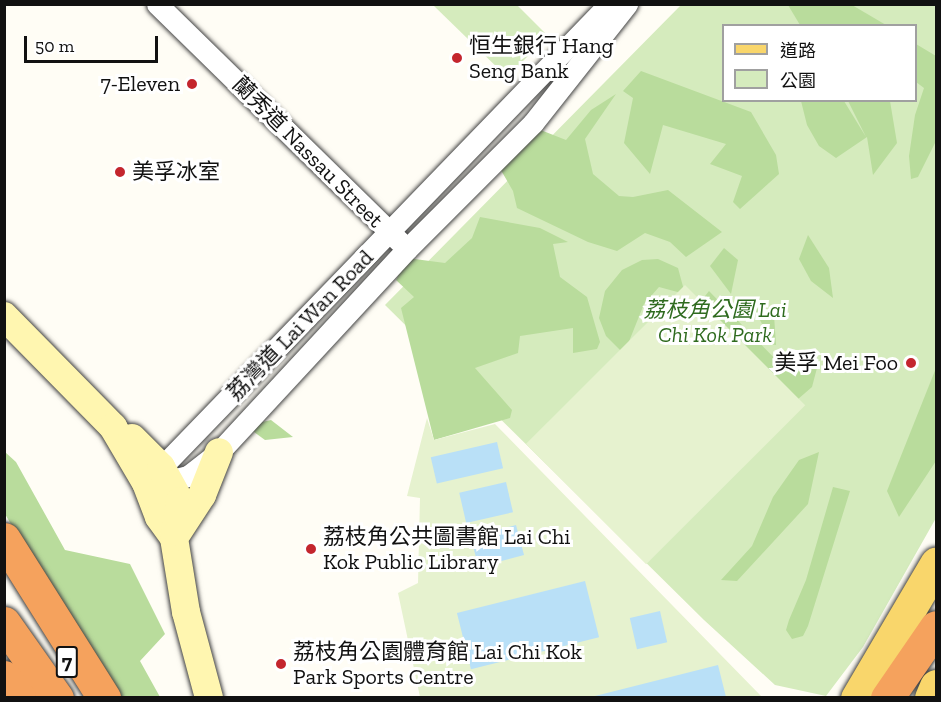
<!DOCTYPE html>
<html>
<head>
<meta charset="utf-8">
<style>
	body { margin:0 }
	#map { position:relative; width:941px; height:702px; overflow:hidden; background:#fffdf5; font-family:"Zilla Slab","Noto Sans TC",serif }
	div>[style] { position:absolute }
	.green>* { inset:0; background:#d5ebbd }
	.forest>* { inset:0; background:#b9dc9c }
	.pitch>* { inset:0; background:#e6f2cf; transform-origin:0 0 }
	.water>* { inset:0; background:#b9e0f7; transform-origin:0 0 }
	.roads { filter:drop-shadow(0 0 2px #444) drop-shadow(0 0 2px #444) }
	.street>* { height:21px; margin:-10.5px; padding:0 10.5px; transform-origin:10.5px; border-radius:10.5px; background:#fff }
	.secondary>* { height:28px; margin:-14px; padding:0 14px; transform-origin:14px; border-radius:14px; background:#fff6b0 }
	.primary>* { height:33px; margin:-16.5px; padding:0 16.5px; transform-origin:16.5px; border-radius:16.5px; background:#f9d66b }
	.highway>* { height:33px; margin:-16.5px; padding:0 16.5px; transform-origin:16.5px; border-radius:16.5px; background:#f5a25d }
	.dots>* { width:16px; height:16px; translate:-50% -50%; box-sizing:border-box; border:3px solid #fff; border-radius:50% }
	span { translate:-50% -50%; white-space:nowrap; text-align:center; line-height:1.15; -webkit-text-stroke:6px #fff; paint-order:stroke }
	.shield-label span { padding:2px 4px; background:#fff; border:2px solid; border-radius:4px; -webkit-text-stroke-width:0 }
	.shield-label { font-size:21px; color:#111; font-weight:700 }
	.poi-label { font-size:22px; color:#111 }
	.left { translate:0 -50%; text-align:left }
	.right { translate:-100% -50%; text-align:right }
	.street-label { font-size:22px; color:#111 }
	.park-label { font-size:22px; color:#2f6b1f; font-style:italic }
	.frame { position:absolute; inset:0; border:6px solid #111; pointer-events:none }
	.legend { position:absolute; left:722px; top:24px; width:195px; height:78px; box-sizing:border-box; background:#fff; border:2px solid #a0a0a0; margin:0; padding:8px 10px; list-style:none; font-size:18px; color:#111 }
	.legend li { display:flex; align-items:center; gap:12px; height:30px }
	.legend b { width:30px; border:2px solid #a0a0a0 }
	.scale { position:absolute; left:24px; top:36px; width:134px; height:27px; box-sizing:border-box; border:3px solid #111; border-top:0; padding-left:8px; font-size:18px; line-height:21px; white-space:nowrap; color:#111; -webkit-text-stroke:4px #fff; paint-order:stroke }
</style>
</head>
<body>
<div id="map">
	<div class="green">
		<i style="clip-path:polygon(433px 5px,517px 5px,548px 36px,507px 77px)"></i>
		<i style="clip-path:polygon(evenodd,681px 5px,936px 5px,936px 518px,863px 647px,826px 696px,775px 685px,704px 620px,385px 305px,681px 5px,724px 26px,916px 26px,916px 100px,724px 100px,724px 26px)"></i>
	</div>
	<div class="forest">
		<i style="clip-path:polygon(788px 5px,852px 5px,886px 25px,800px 25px)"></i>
		<i style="clip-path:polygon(916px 44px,936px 56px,936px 141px,918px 177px,911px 179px,909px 156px,915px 115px,924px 88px,916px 82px)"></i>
		<i style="clip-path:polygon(641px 71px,751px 112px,776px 155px,779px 174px,740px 209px,733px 202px,742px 176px,710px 164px,726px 144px,663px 125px,650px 174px,624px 143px,633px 98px,623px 91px)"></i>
		<i style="clip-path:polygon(616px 94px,585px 139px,593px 174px,619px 196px,633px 197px,668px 190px,722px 232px,686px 257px,670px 242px,645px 233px,617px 251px,588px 242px,517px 208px,513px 191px,495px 160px,533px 127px,566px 140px,591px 110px)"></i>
		<i style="clip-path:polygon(801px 101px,844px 101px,866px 137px,848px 101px,890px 101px,897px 143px,873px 175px,867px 137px,836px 158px,819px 146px,807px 125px)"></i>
		<i style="clip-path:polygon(480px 217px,540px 228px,568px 242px,553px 244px,560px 277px,587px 297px,600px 342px,597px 349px,573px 353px,573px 328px,520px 336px,518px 353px,475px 368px,512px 410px,510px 418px,434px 440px,401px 308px,414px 297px,396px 280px,407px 258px,445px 263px,472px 238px)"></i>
		<i style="clip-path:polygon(808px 235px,829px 268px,833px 298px,811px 281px,799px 259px)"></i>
		<i style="clip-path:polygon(724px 248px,738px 260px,731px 294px,710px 266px)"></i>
		<i style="clip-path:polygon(658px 259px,678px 268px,685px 294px,659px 287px,644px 304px,624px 354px,606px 336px,599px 318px,605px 291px,622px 270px,642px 260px)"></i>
		<i style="clip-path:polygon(709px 291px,786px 370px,801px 352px,817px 368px,812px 387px,790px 406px,694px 310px)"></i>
		<i style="clip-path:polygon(754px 308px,774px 315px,776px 345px,760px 342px,764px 328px)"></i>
		<i style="clip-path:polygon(936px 368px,936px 461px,899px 517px,887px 491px)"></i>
		<i style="clip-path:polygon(271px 420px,293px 437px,265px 440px,246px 426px)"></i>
		<i style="clip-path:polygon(5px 452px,16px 462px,65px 550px,130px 564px,165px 634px,140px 661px,160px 697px,122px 697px,90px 659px,5px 514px)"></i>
		<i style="clip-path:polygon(819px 452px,808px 504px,737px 581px,721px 580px,752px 546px,773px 497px,799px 460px)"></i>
		<i style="clip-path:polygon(833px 487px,850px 491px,808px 626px,803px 636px,792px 639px,786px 630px,789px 620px,806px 580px)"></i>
	</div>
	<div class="pitch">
		<i style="left:685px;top:285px;width:170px;height:225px;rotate:45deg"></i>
		<i style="clip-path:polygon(427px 418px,434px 440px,495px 424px,762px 697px,420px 697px,398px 593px,418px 583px,420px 498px,407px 496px)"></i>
	</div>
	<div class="water">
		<i style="left:497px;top:442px;width:27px;height:68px;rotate:77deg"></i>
		<i style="left:506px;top:482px;width:31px;height:48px;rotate:77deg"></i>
		<i style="left:516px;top:525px;width:31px;height:47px;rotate:75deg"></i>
		<i style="left:585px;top:581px;width:58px;height:132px;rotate:76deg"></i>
		<i style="left:660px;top:611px;width:32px;height:31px;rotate:77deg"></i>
		<i style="clip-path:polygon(718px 665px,726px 697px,591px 697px)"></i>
	</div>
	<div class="roads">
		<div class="street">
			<i style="left:157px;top:4px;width:339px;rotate:44.4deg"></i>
			<i style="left:153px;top:476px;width:656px;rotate:-45.99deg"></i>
			<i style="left:156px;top:484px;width:33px;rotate:-14deg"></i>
			<i style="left:188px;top:476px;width:39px;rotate:-38deg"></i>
			<i style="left:219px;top:452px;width:277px;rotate:-47.2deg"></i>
			<i style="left:407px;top:249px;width:178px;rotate:-45deg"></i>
			<i style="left:533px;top:123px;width:152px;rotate:-51.7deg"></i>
		</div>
		<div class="secondary">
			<i style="left:4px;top:316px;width:156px;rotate:45.5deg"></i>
			<i style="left:113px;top:427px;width:65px;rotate:59.5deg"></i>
			<i style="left:146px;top:483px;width:36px;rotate:69deg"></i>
			<i style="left:159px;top:517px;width:26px;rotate:54deg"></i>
			<i style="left:174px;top:538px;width:75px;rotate:80.8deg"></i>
			<i style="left:186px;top:612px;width:89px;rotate:75deg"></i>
			<i style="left:132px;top:438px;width:41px;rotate:45deg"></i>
			<i style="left:161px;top:467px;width:39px;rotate:61deg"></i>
			<i style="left:180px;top:501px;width:37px;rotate:99deg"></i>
			<i style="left:178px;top:532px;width:44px;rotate:-57deg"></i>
			<i style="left:202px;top:495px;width:46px;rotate:-68.4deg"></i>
		</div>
		<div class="primary">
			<i style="left:857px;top:698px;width:156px;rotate:-59.5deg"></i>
			<i style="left:931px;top:698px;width:13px;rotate:-67deg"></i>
		</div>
		<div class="highway">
			<i style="left:4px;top:539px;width:188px;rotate:57.8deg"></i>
			<i style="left:4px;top:623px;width:92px;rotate:54.8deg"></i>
			<i style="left:4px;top:677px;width:26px;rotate:54deg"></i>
			<i style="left:887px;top:698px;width:86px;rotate:-55.4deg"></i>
		</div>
	</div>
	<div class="dots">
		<i style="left:457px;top:58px;background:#c4262e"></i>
		<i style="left:192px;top:84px;background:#c4262e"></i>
		<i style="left:120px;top:172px;background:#c4262e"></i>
		<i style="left:911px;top:363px;background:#c4262e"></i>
		<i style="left:311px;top:549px;background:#c4262e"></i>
		<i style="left:281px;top:664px;background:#c4262e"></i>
	</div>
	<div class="shield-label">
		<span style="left:67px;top:662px">7</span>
	</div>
	<div class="poi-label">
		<span class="left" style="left:469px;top:58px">恒生銀行 Hang<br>Seng Bank</span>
		<span class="right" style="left:180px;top:84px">7-Eleven</span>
		<span class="left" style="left:132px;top:172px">美孚冰室</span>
		<span class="right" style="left:898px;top:363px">美孚 Mei Foo</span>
		<span class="left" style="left:323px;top:549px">荔枝角公共圖書館 Lai Chi<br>Kok Public Library</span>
		<span class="left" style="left:293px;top:664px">荔枝角公園體育館 Lai Chi Kok<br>Park Sports Centre</span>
	</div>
	<div class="street-label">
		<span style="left:308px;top:152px;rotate:45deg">蘭秀道 Nassau Street</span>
		<span style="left:300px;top:325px;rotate:-46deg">荔灣道 Lai Wan Road</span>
	</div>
	<div class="park-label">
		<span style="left:715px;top:322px">荔枝角公園 Lai<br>Chi Kok Park</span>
	</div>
	<div class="frame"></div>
	<ul class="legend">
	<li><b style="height:8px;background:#f9d66b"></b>道路</li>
	<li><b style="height:16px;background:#d5ebbd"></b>公園</li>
	</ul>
	<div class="scale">50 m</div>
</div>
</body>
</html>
